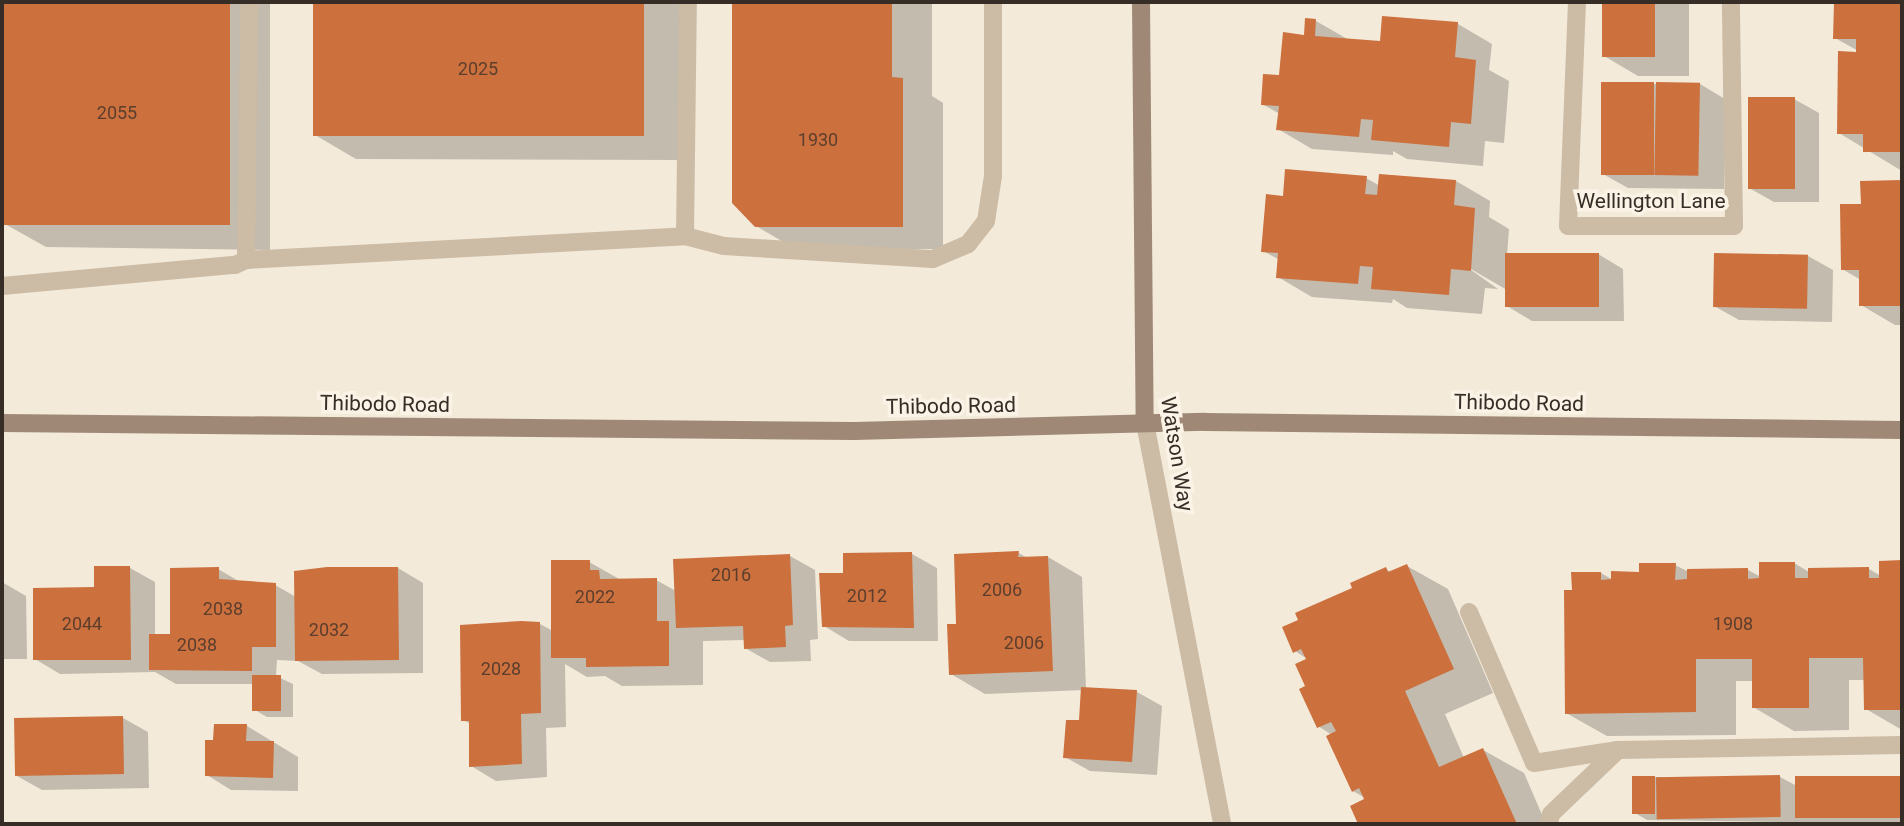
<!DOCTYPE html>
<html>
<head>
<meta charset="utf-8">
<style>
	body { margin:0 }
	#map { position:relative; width:1904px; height:826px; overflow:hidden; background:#f3eada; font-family:Roboto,sans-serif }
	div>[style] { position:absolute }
	.shadow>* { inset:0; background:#0003 }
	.building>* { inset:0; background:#cc703e; transform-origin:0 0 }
	.lane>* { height:18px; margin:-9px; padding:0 9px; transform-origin:9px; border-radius:9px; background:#ccbba5 }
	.street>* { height:18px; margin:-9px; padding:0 9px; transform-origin:9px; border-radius:9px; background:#ccbba5 }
	.secondary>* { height:18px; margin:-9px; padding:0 9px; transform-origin:9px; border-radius:9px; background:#9f8976 }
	span { translate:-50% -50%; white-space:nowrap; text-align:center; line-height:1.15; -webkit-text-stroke:7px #faf3e6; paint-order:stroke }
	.number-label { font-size:18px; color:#5c3e2d }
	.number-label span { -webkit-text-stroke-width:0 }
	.street-label { font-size:21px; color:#372d27 }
	.frame { position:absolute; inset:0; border:4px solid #372d27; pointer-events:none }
</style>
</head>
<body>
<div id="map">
	<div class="shadow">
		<i style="clip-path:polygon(5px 2px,270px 2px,270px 250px,46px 247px,5px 224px)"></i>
		<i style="clip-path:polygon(315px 2px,685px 2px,682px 160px,356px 159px,315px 135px)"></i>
		<i style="clip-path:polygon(734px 2px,932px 2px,932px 96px,943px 103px,943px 249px,797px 250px,756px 226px,734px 202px)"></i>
		<i style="clip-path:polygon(1603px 2px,1689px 2px,1689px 76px,1638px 76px,1604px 56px)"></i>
		<i style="clip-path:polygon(1836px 2px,1902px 2px,1902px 171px,1839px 133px,1862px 53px,1835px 38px)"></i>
		<i style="clip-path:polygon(1384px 18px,1458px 24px,1492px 44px,1489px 70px,1509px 81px,1504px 143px,1485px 141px,1483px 166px,1407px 159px,1393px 151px,1393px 155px,1312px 149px,1278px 129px,1280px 114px,1262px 104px,1316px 21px,1349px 40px,1382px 43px)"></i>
		<i style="clip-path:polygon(1653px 84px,1700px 84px,1725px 99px,1724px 189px,1628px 188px,1603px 174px)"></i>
		<i style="clip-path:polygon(1794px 99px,1819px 113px,1819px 202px,1774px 202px,1749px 188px)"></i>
		<i style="clip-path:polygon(1366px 178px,1380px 186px,1456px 181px,1490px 201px,1489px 217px,1509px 229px,1507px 255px,1598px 254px,1623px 269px,1624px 321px,1532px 321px,1507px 306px,1507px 290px,1464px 265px,1498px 289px,1485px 288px,1482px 314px,1407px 308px,1393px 299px,1392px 303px,1312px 297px,1278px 277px,1280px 260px,1263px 251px,1285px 197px)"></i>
		<i style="clip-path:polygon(1902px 182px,1902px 325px,1895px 325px,1861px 305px,1861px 280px,1842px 269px,1863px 206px,1862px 183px)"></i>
		<i style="clip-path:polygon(1808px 256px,1833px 270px,1832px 322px,1739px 320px,1714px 306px)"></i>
		<i style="clip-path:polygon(1019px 553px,1027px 558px,1048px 557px,1082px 577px,1086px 689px,1137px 692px,1162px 706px,1157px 775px,1090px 771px,1065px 757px,1080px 722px,1083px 690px,985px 694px,951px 674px,958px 626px,955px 556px)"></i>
		<i style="clip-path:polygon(912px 554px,937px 568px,938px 641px,849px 641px,824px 626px,845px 574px)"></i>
		<i style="clip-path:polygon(790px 556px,815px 570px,818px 639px,810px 640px,811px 661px,770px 662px,745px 648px,745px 640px,703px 641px,703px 685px,622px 686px,605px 676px,587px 677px,565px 664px,566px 727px,546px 728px,547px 777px,496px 781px,471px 766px,471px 724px,463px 720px,540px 624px,553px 631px,589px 562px,621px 580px,656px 580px,676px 591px)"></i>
		<i style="clip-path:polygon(1881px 562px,1902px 562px,1902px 730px,1866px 709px,1865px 680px,1849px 680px,1849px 730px,1794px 731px,1753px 707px,1753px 681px,1736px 681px,1736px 735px,1607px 736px,1566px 713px,1573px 592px,1601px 573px,1613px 580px,1675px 565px,1689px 572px,1748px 570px,1761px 577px,1794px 563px,1809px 572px,1869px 569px,1881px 576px)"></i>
		<i style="clip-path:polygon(1407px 566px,1448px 589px,1493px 693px,1445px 714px,1464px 758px,1483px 750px,1524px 773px,1546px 824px,1360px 824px,1352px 807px,1367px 799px,1353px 791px,1332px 735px,1318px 726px,1307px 687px,1309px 660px,1295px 651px,1355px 589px,1386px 569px,1392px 573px)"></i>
		<i style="clip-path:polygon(130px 568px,155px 582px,155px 636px,172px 636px,218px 569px,242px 583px,275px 585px,296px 597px,398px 568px,423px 583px,423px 673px,322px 674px,298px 661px,277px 660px,276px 676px,293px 684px,293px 717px,267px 717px,255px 710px,254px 684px,176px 684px,155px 672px,60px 674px,35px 659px,96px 589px)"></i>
		<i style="clip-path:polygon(2px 582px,26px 596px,27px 659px,2px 659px)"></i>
		<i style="clip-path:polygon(123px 718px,148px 732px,149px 788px,42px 790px,17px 776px)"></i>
		<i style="clip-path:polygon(247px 726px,298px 757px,298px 791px,231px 790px,207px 775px,215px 742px)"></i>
		<i style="clip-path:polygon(1655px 777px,1780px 777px,1797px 786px,1797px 778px,1902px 777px,1902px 824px,1647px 820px,1635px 813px)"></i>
	</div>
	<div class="building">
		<i style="left:4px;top:2px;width:226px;height:223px"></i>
		<i style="left:313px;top:2px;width:331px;height:134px"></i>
		<i style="clip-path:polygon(732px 2px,892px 2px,892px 77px,903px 78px,903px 227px,755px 227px,732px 203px)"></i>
		<i style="left:1602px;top:2px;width:53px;height:55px"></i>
		<i style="clip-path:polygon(1834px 2px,1902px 2px,1902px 152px,1863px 152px,1863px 134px,1837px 134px,1838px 51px,1856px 52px,1856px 39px,1833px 39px)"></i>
		<i style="clip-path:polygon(1382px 16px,1458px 22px,1455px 57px,1476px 60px,1471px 124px,1451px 122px,1449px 147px,1371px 140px,1373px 120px,1361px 119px,1359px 137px,1276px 130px,1279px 106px,1261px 105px,1263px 74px,1279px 75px,1283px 32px,1304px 35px,1305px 18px,1316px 19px,1315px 36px,1380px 41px)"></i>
		<i style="left:1601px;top:82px;width:53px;height:93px"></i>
		<i style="left:1656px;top:82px;width:44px;height:93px;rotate:1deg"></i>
		<i style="left:1748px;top:97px;width:47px;height:92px"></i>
		<i style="clip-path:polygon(1285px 169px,1367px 176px,1365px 194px,1377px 195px,1379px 174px,1456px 180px,1454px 205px,1475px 208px,1471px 271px,1451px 269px,1449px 295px,1371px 289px,1373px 267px,1360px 266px,1358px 284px,1276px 278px,1278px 253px,1261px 252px,1266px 194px,1283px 196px)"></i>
		<i style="clip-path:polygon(1902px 180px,1902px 306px,1859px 306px,1859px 270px,1841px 270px,1840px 204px,1861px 204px,1860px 181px)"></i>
		<i style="left:1505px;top:253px;width:94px;height:54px"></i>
		<i style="left:1714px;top:253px;width:94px;height:54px;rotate:1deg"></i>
		<i style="clip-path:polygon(1019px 551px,1018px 557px,1048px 556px,1053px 671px,949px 675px,947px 624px,956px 624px,954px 554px)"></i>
		<i style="clip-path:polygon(912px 552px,914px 628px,822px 627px,819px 573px,843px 573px,843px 553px)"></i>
		<i style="clip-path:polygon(790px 554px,793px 625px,785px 626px,786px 647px,744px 649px,743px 626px,676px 628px,673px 559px)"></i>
		<i style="clip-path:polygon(551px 560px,590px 560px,590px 570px,599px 570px,600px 579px,657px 578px,657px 621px,669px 621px,669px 666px,586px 667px,586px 658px,551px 658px)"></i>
		<i style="clip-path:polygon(1902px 560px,1902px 710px,1864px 710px,1863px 658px,1809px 658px,1809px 708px,1752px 708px,1752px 659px,1696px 659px,1696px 712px,1565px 714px,1564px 590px,1572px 590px,1571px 572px,1601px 572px,1601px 580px,1611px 579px,1611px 571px,1639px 572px,1639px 563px,1676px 563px,1675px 580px,1687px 579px,1687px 569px,1748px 568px,1748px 579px,1759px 578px,1759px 562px,1795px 562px,1795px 578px,1808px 578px,1808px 568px,1869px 567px,1869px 578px,1879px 578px,1879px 561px)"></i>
		<i style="clip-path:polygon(1407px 564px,1454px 669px,1405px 691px,1439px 767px,1483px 748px,1517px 824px,1358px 824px,1350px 806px,1364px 799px,1359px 788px,1352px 792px,1326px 736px,1336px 731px,1331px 722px,1317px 728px,1299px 689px,1305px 686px,1295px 664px,1306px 659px,1301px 649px,1293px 653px,1282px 627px,1298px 620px,1295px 613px,1352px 588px,1350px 583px,1386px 567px,1388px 572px)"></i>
		<i style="clip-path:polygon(94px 566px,130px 566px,131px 660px,33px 660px,33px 588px,94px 587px)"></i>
		<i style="clip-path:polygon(219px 567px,219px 579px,276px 583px,276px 647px,252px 647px,252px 671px,149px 670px,149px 634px,170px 634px,170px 568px)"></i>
		<i style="clip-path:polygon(327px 567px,398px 567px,399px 660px,295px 661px,294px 571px)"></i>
		<i style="clip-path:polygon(521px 621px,540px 622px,541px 713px,521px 714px,522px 764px,469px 767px,469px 721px,461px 721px,460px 625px)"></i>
		<i style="left:252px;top:675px;width:29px;height:36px"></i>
		<i style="clip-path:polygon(1081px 687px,1137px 690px,1132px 762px,1063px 758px,1066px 720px,1079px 720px)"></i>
		<i style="left:123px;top:716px;width:58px;height:109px;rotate:89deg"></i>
		<i style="clip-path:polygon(214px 724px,247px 724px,246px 741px,274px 741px,273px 778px,205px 776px,205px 740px,213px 740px)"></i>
		<i style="left:1780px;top:775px;width:42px;height:124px;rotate:89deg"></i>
		<i style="left:1632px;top:776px;width:23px;height:38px"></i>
		<i style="left:1795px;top:776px;width:107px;height:42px"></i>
	</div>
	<div class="lane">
		<i style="left:1577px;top:2px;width:224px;rotate:92.3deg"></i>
		<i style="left:1568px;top:226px;width:166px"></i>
		<i style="left:1734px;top:226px;width:224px;rotate:-90.8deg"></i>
		<i style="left:685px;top:236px;width:234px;rotate:-89.3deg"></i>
		<i style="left:246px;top:260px;width:440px;rotate:-3.1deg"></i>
		<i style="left:685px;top:236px;width:40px;rotate:14.4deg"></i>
		<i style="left:724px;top:246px;width:209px;rotate:3.6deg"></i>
		<i style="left:933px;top:259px;width:38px;rotate:-23deg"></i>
		<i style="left:968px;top:244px;width:29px;rotate:-52deg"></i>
		<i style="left:986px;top:221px;width:46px;rotate:-81.2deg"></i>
		<i style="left:993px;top:176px;width:174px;rotate:-90deg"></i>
		<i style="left:2px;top:286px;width:234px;rotate:-5.2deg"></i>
		<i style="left:235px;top:265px;width:12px;rotate:-24deg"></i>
		<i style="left:246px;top:260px;width:258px;rotate:-89.3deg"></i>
		<i style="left:1469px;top:612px;width:164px;rotate:66.7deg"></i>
		<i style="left:1534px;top:763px;width:85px;rotate:-8.8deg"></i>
		<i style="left:1549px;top:824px;width:10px;rotate:-79deg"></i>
		<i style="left:1551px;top:814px;width:93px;rotate:-43.7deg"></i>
		<i style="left:1618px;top:750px;width:284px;rotate:-1deg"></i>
	</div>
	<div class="street">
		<i style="left:1145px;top:423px;width:408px;rotate:79.1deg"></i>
	</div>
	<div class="secondary">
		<i style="left:1141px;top:2px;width:421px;rotate:89.5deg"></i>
		<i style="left:2px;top:423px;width:852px;rotate:0.54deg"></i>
		<i style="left:854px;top:431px;width:351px;rotate:-1.5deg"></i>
		<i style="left:1205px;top:422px;width:697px;rotate:0.66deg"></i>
	</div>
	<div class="number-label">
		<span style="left:478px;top:69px">2025</span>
		<span style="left:117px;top:113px">2055</span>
		<span style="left:818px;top:140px">1930</span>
		<span style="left:731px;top:575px">2016</span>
		<span style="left:1002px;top:590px">2006</span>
		<span style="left:867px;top:596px">2012</span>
		<span style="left:595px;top:597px">2022</span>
		<span style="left:223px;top:609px">2038</span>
		<span style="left:82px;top:624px">2044</span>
		<span style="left:1733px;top:624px">1908</span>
		<span style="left:329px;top:630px">2032</span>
		<span style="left:1024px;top:643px">2006</span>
		<span style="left:197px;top:645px">2038</span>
		<span style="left:501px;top:669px">2028</span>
	</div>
	<div class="street-label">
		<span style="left:1651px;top:201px">Wellington Lane</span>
		<span style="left:1519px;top:403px;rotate:1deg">Thibodo Road</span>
		<span style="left:385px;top:404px;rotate:1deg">Thibodo Road</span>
		<span style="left:951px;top:406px;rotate:-1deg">Thibodo Road</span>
		<span style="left:1177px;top:454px;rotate:81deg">Watson Way</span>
	</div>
	<div class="frame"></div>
</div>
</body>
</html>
